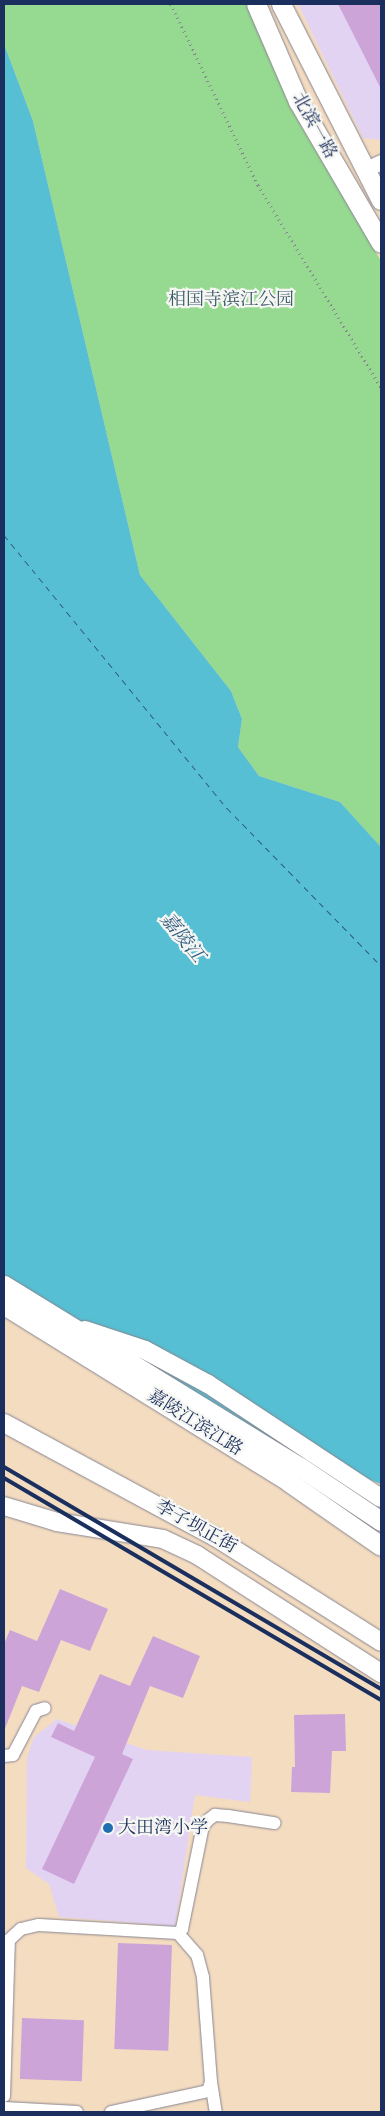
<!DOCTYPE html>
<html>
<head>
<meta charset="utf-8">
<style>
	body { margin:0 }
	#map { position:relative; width:385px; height:2116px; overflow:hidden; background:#f4dcc1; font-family:Cardo,"Noto Serif SC",serif }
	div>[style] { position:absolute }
	.built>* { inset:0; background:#e3d3f2 }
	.green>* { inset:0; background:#96d991 }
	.water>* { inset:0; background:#56bfd3 }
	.ferry>* { height:1px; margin-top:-0.5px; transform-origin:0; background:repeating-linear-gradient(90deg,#2d5a81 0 6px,transparent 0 11px) }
	.building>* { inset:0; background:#cda4d8; transform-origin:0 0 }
	.path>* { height:2.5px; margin-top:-1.25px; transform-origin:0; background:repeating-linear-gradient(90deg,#888690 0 1px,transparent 0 5px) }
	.roads { filter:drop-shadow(0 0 1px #888690) drop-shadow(0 0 1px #888690) }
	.minor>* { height:12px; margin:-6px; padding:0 6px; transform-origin:6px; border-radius:6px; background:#fff }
	.tertiary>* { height:15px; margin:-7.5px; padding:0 7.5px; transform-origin:7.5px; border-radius:7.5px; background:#fff }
	.secondary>* { height:18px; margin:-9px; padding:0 9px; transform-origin:9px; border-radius:9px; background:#fff }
	.primary>* { height:19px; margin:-9.5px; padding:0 9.5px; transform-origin:9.5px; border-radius:9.5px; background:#fff }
	.rail>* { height:4px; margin:-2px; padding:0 2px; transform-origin:2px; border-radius:2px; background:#1b2f5e }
	.dots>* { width:14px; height:14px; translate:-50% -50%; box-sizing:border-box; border:2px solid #f6f6f2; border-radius:50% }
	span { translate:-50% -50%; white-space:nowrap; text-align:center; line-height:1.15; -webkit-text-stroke:4.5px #f6f6f2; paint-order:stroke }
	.street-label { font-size:18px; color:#1b2f5e }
	.park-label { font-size:18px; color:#3a5a6b }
	.poi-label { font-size:18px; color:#1b2f5e }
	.left { translate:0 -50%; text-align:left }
	.water-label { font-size:19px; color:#2d5a81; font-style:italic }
	.frame { position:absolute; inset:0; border:5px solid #1b2f5e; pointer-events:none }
</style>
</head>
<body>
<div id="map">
	<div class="built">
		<i style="clip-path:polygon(298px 4px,381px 4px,381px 140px,363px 138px)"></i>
		<i style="clip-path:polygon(57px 1719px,147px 1750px,252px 1757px,250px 1802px,195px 1795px,175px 1926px,59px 1917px,49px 1884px,26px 1868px,27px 1757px,34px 1737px)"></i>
	</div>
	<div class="green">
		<i style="clip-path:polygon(4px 4px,247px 4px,290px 107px,381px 261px,381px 847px,340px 802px,259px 776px,238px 747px,242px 719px,231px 691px,140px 575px,33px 121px,4px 44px)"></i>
	</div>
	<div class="water">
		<i style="clip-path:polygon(4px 44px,33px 121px,140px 575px,231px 691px,242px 719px,238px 747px,259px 776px,340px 802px,381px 847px,381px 1484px,87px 1367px,4px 1295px)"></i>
	</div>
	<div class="ferry">
		<i style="left:4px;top:535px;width:353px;rotate:50.8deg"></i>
		<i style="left:227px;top:808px;width:221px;rotate:45.7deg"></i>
	</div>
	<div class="building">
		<i style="clip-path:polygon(338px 4px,381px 4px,381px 89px)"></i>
		<i style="clip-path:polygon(60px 1589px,108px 1609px,90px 1651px,61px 1640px,39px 1692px,22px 1686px,4px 1731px,4px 1644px,10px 1630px,37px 1641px)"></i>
		<i style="clip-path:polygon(153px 1636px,200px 1656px,183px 1698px,150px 1686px,122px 1754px,133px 1759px,74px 1884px,42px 1869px,95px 1757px,51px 1737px,58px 1723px,74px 1731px,100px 1674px,130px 1686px)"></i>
		<i style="clip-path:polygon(345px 1714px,346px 1751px,332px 1751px,330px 1793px,291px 1792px,292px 1767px,295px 1767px,294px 1715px)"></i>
		<i style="left:118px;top:1943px;width:54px;height:106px;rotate:2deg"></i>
		<i style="left:22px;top:2018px;width:62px;height:61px;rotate:2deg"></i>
	</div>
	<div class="path">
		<i style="left:171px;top:4px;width:201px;rotate:64.3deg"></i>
		<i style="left:258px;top:185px;width:237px;rotate:58.7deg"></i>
	</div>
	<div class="roads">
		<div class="minor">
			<i style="left:4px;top:1756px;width:9px;rotate:-6deg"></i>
			<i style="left:13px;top:1755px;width:50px;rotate:-62.4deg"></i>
			<i style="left:36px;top:1711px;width:9px;rotate:-18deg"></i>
			<i style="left:211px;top:2082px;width:30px;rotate:81deg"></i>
			<i style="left:4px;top:2096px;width:156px;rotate:-88.2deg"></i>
			<i style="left:9px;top:1940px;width:16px;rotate:-43deg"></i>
			<i style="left:21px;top:1929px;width:18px;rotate:-13deg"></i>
			<i style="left:39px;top:1925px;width:139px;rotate:3.3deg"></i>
			<i style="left:178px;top:1933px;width:6px;rotate:-45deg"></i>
			<i style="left:182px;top:1929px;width:105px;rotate:-78.5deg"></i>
			<i style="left:203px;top:1826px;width:8px;rotate:-50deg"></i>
			<i style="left:208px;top:1820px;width:9px;rotate:-36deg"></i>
			<i style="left:215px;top:1815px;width:13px;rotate:4deg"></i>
			<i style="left:228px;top:1816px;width:47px;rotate:8.7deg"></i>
			<i style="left:4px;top:2108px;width:73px;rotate:3.1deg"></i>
			<i style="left:111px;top:2112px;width:99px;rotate:-12.2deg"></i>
			<i style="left:208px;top:2091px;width:9px;rotate:-72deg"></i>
			<i style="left:211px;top:2082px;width:105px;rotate:-94.4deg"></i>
			<i style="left:203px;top:1977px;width:23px;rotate:-105deg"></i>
			<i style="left:197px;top:1955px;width:29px;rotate:-131deg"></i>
		</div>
		<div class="tertiary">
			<i style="left:364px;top:170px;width:19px;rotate:-25deg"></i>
		</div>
		<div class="secondary">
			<i style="left:85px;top:1330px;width:63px;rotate:18.4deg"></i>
			<i style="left:145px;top:1350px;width:72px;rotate:28.4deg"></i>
			<i style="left:208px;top:1384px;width:207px;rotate:33.4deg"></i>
			<i style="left:4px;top:1423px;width:240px;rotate:28.4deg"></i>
			<i style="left:215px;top:1537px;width:196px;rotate:32.3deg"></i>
			<i style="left:4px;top:1506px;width:55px;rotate:16.8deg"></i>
			<i style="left:57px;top:1522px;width:107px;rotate:9.1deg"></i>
			<i style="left:163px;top:1539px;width:38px;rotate:25deg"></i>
			<i style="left:197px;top:1555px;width:219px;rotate:32.7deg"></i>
		</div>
		<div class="primary">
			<i style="left:256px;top:4px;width:106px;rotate:66.6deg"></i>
			<i style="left:298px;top:101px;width:164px;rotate:59.7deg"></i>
			<i style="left:281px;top:4px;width:220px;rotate:63deg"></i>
			<i style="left:4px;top:1285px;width:347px;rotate:31.6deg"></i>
			<i style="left:300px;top:1467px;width:97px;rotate:33.7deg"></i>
			<i style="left:4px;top:1305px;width:335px;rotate:31.8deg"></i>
			<i style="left:289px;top:1482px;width:112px;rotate:34.8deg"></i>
		</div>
	</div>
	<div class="rail">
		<i style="left:4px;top:1467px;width:438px;rotate:30.5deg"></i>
		<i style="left:4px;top:1478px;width:438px;rotate:30.5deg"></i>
	</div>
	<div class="dots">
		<i style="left:108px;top:1828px;background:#1f6fb2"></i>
	</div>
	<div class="street-label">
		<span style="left:314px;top:126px;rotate:61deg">北滨一路</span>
		<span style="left:195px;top:1423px;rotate:32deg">嘉陵江滨江路</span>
		<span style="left:196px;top:1527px;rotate:29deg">李子坝正街</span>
	</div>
	<div class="park-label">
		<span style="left:231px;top:300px">相国寺滨江公园</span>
	</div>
	<div class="poi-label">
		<span class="left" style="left:118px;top:1828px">大田湾小学</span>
	</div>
	<div class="water-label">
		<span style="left:182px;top:938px;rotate:51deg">嘉陵江</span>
	</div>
	<div class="frame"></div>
</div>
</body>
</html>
